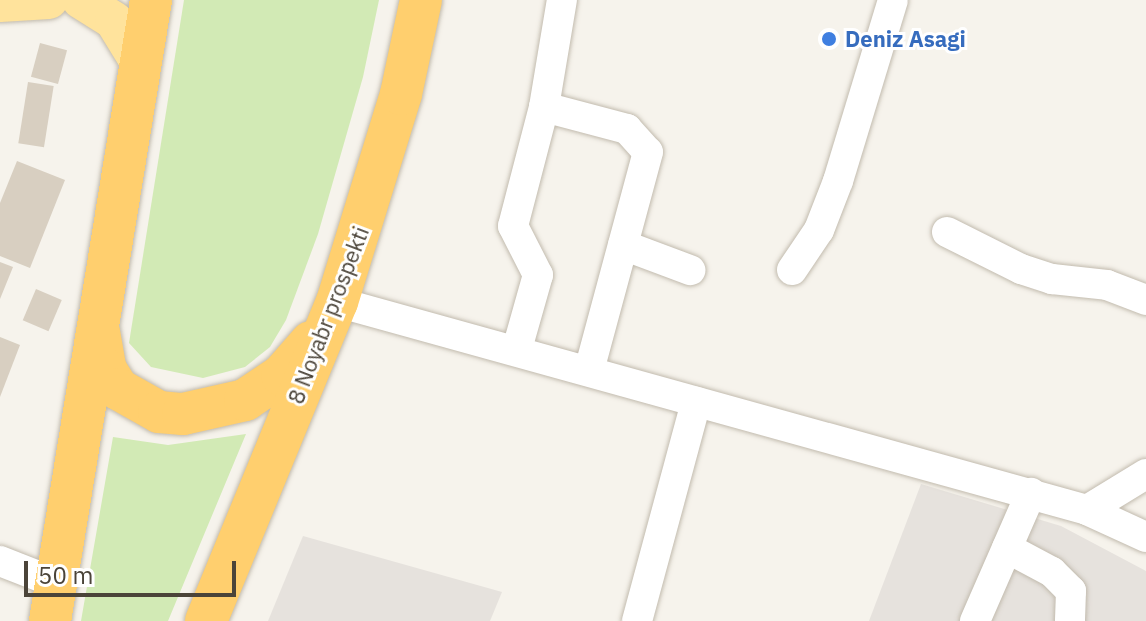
<!DOCTYPE html>
<html>
<head>
<meta charset="utf-8">
<style>
	body { margin:0 }
	#map { position:relative; width:1146px; height:621px; overflow:hidden; background:#f6f3ec; font-family:"IBM Plex Sans",sans-serif }
	div>[style] { position:absolute }
	.industrial>* { inset:0; background:#e6e2dd }
	.green>* { inset:0; background:#d2eab5 }
	.building>* { inset:0; background:#d8cfc1; transform-origin:0 0 }
	.roads { filter:drop-shadow(0 0 2px #c2bbae) drop-shadow(0 0 2px #c2bbae) }
	.minor>* { height:30px; margin:-15px; padding:0 15px; transform-origin:15px; border-radius:15px; background:#fff }
	.major>* { height:38px; margin:-19px; padding:0 19px; transform-origin:19px; border-radius:19px; background:#ffe39c }
	.highway>* { height:42px; margin:-21px; padding:0 21px; transform-origin:21px; border-radius:21px; background:#ffcf6e }
	.dots>* { width:22px; height:22px; translate:-50% -50%; box-sizing:border-box; border:4px solid #fff; border-radius:50% }
	span { translate:-50% -50%; white-space:nowrap; text-align:center; line-height:1.15; -webkit-text-stroke:6px #fff; paint-order:stroke }
	.shop-label { font-size:22px; color:#366cbe; font-weight:700 }
	.left { translate:0 -50%; text-align:left }
	.street-label { font-size:22px; color:#4b4439 }
	.scale { position:absolute; left:24px; top:561px; width:212px; height:36px; box-sizing:border-box; border:4px solid #4b4439; border-top:0; padding-left:10px; font-size:24px; line-height:28px; white-space:nowrap; color:#4b4439; -webkit-text-stroke:6px #fff; paint-order:stroke }
</style>
</head>
<body>
<div id="map">
	<div class="industrial">
		<i style="clip-path:polygon(921px 484px,1061px 526px,1146px 571px,1146px 621px,869px 621px)"></i>
		<i style="clip-path:polygon(303px 536px,502px 592px,490px 621px,268px 621px)"></i>
	</div>
	<div class="green">
		<i style="clip-path:polygon(184px 0,379px 0,363px 77px,318px 234px,286px 320px,270px 347px,245px 367px,203px 378px,151px 367px,129px 343px)"></i>
		<i style="clip-path:polygon(246px 434px,168px 621px,81px 621px,113px 437px,168px 445px)"></i>
	</div>
	<div class="building">
		<i style="left:40px;top:43px;width:28px;height:35px;rotate:15deg"></i>
		<i style="left:28px;top:82px;width:26px;height:62px;rotate:9deg"></i>
		<i style="clip-path:polygon(17px 161px,65px 180px,30px 268px,0 256px,0 203px)"></i>
		<i style="clip-path:polygon(0 262px,13px 267px,0 299px)"></i>
		<i style="left:36px;top:289px;width:28px;height:34px;rotate:23deg"></i>
		<i style="clip-path:polygon(0 337px,20px 345px,0 397px)"></i>
	</div>
	<div class="roads">
		<div class="minor">
			<i style="left:544px;top:107px;width:86px;rotate:14.8deg"></i>
			<i style="left:627px;top:129px;width:31px;rotate:48deg"></i>
			<i style="left:648px;top:152px;width:226px;rotate:105.1deg"></i>
			<i style="left:947px;top:232px;width:83px;rotate:26.6deg"></i>
			<i style="left:1021px;top:269px;width:33px;rotate:18deg"></i>
			<i style="left:1052px;top:279px;width:55px;rotate:6.2deg"></i>
			<i style="left:1107px;top:285px;width:42px;rotate:21deg"></i>
			<i style="left:623px;top:245px;width:72px;rotate:20.5deg"></i>
			<i style="left:792px;top:270px;width:48px;rotate:-56deg"></i>
			<i style="left:819px;top:230px;width:53px;rotate:-68.8deg"></i>
			<i style="left:838px;top:181px;width:189px;rotate:-73.1deg"></i>
			<i style="left:337px;top:302px;width:778px;rotate:15.5deg"></i>
			<i style="left:1087px;top:510px;width:69px;rotate:-31.4deg"></i>
			<i style="left:517px;top:349px;width:77px;rotate:-74.2deg"></i>
			<i style="left:538px;top:275px;width:55px;rotate:-117deg"></i>
			<i style="left:513px;top:226px;width:123px;rotate:-75.4deg"></i>
			<i style="left:544px;top:107px;width:109px;rotate:-80.5deg"></i>
			<i style="left:1087px;top:510px;width:65px;rotate:24.6deg"></i>
			<i style="left:1007px;top:548px;width:51px;rotate:28.1deg"></i>
			<i style="left:1052px;top:572px;width:27px;rotate:45deg"></i>
			<i style="left:1071px;top:591px;width:30px;rotate:92deg"></i>
			<i style="left:0;top:561px;width:60px;rotate:21.4deg"></i>
			<i style="left:637px;top:621px;width:227px;rotate:-74.9deg"></i>
			<i style="left:975px;top:621px;width:140px;rotate:-66.4deg"></i>
		</div>
		<div class="major">
			<i style="left:81px;top:0;width:39px;rotate:32deg"></i>
			<i style="left:114px;top:21px;width:52px;rotate:58.5deg"></i>
			<i style="left:0;top:3px;width:49px;rotate:-3.5deg"></i>
		</div>
		<div class="highway">
			<i style="left:99px;top:332px;width:39px;rotate:80deg"></i>
			<i style="left:106px;top:370px;width:22px;rotate:58deg"></i>
			<i style="left:118px;top:389px;width:47px;rotate:29.3deg"></i>
			<i style="left:159px;top:412px;width:24px;rotate:5deg"></i>
			<i style="left:183px;top:414px;width:64px;rotate:-12.7deg"></i>
			<i style="left:245px;top:400px;width:45px;rotate:-34deg"></i>
			<i style="left:282px;top:375px;width:44px;rotate:-48.7deg"></i>
			<i style="left:50px;top:621px;width:629px;rotate:-80.76deg"></i>
			<i style="left:206px;top:621px;width:345px;rotate:-67.7deg"></i>
			<i style="left:337px;top:302px;width:218px;rotate:-72.9deg"></i>
			<i style="left:401px;top:94px;width:96px;rotate:-78deg"></i>
		</div>
	</div>
	<div class="dots">
		<i style="left:829px;top:39px;background:#3f7fe0"></i>
	</div>
	<div class="shop-label">
		<span class="left" style="left:845px;top:39px">Deniz Asagi</span>
	</div>
	<div class="street-label">
		<span style="left:328px;top:315px;rotate:-69deg">8 Noyabr prospekti</span>
	</div>
	<div class="scale">50 m</div>
</div>
</body>
</html>
